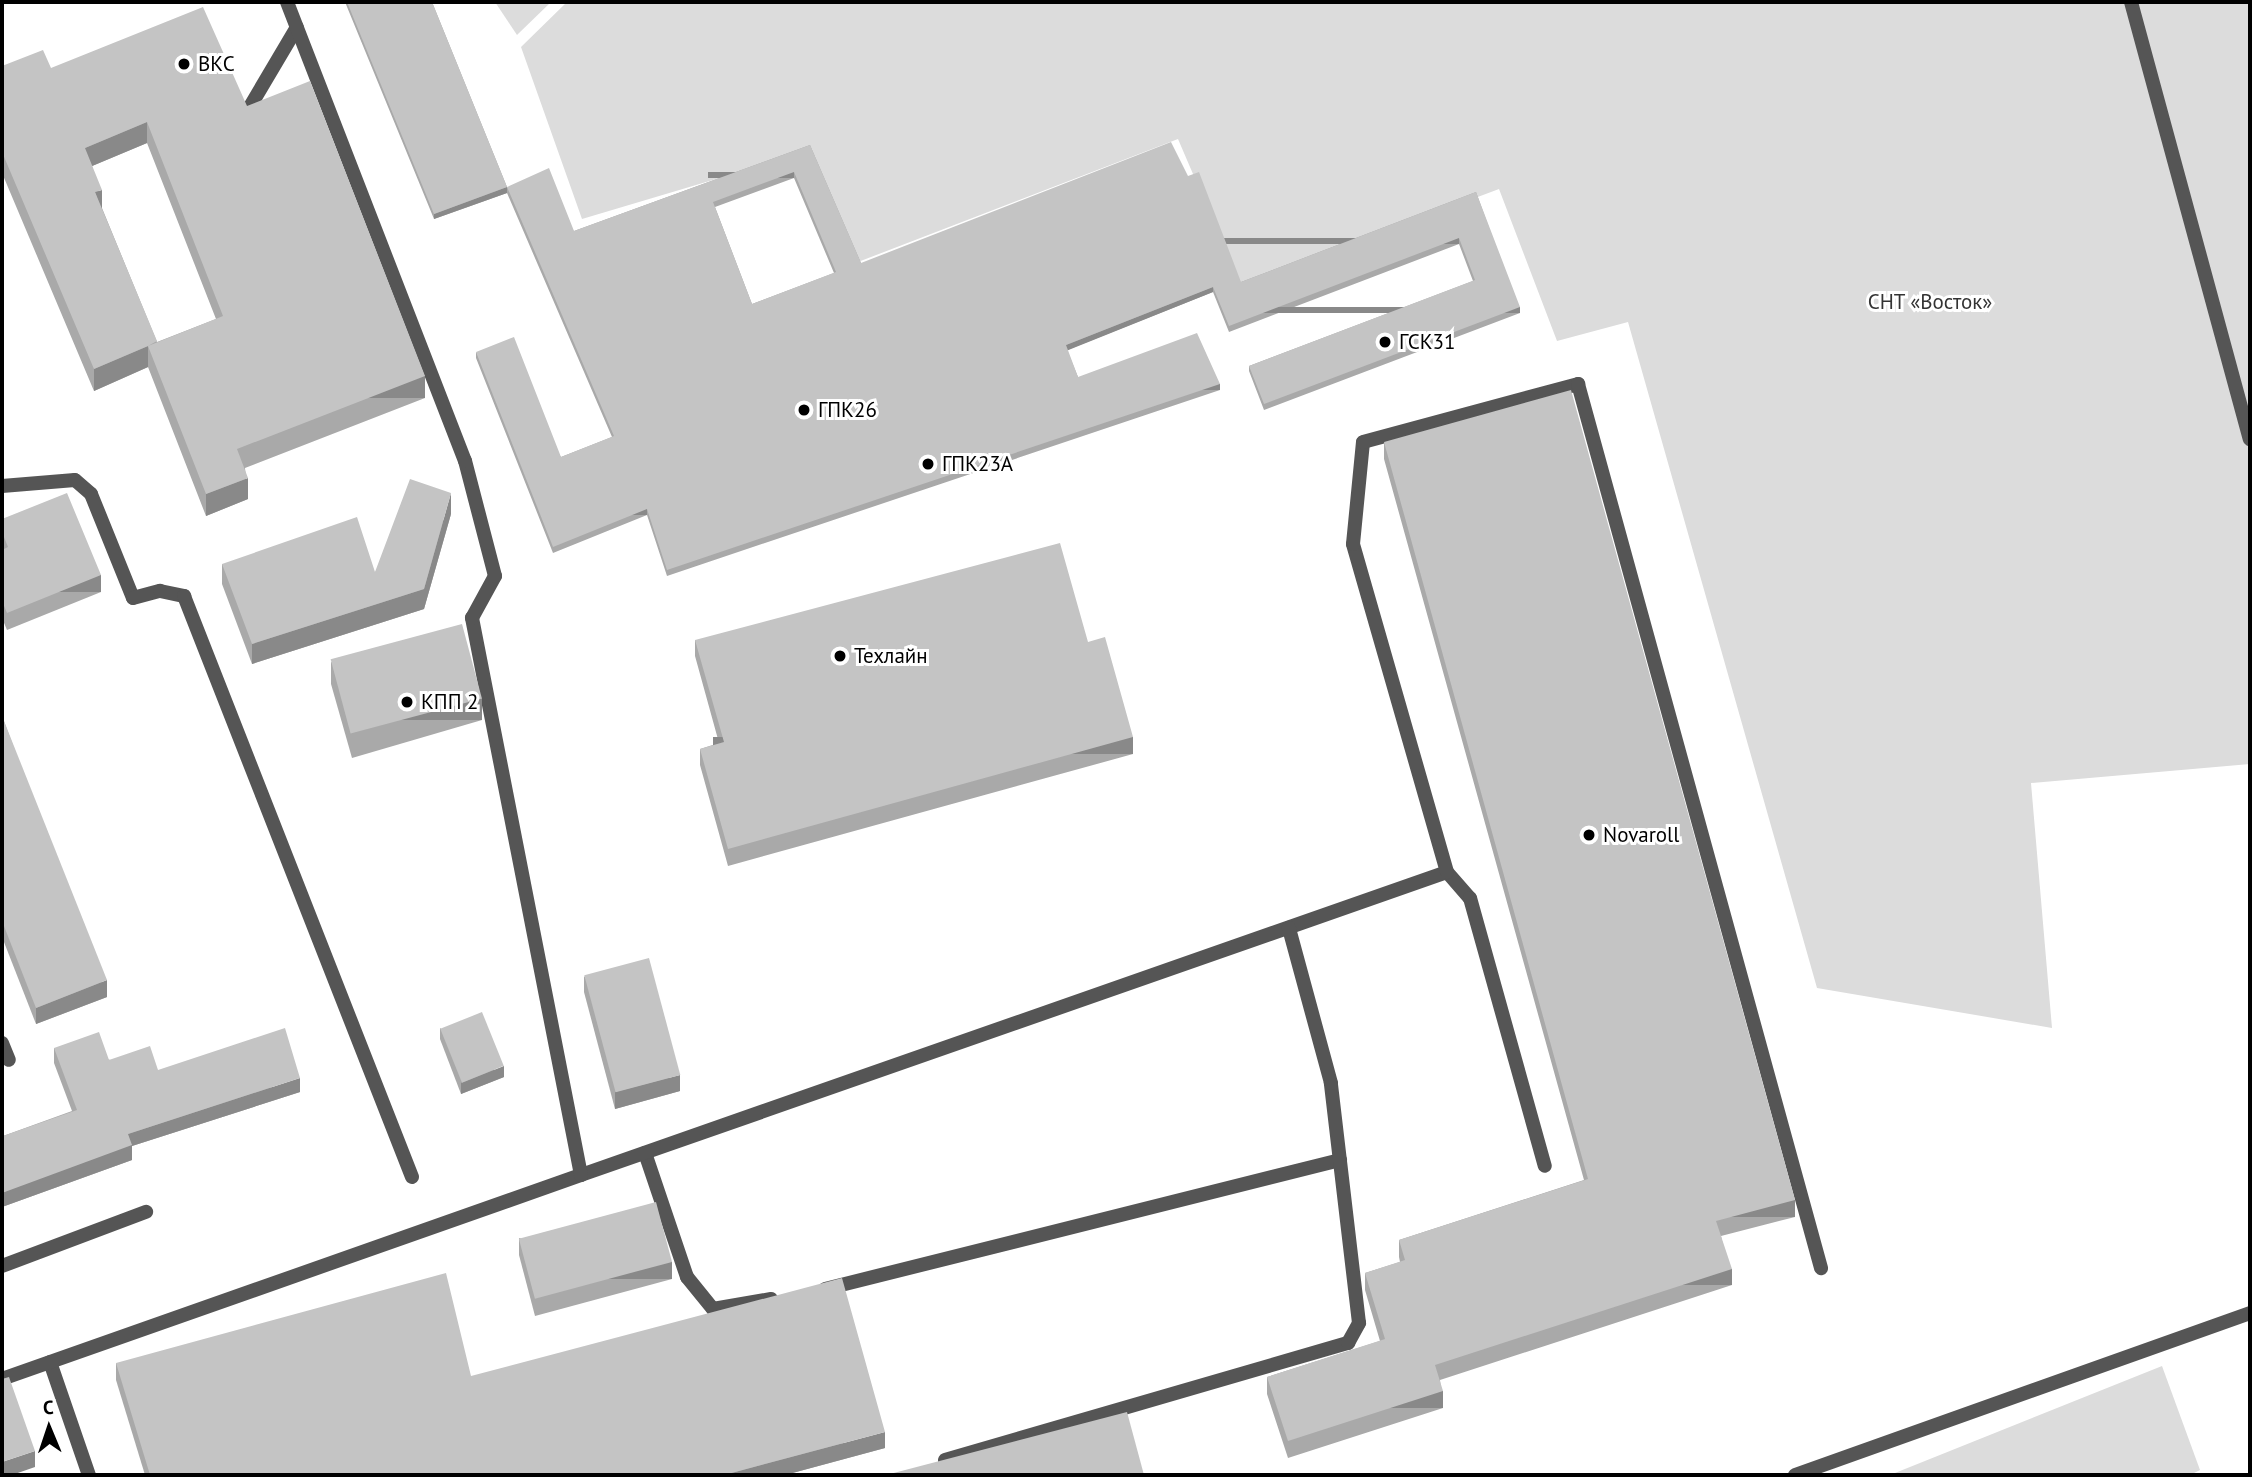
<!DOCTYPE html>
<html>
<head>
<meta charset="utf-8">
<style>
	body { margin:0 }
	#map { position:relative; width:2252px; height:1477px; overflow:hidden; background:#fff; font-family:"PT Sans",sans-serif }
	div>[style] { position:absolute }
	.green>* { inset:0; background:#dcdcdc }
	.lane>* { height:14px; margin:-7px; padding:0 7px; transform-origin:7px; border-radius:7px; background:#555 }
	.wall>* { inset:0; background:#a9a9a9 }
	.shaded-wall>* { inset:0; background:#898989; transform-origin:0 0 }
	.building>* { inset:0; background:#c4c4c4; transform-origin:0 0 }
	.dots>* { width:19px; height:19px; translate:-50% -50%; box-sizing:border-box; border:4px solid #fff; border-radius:50% }
	span { translate:-50% -50%; white-space:nowrap; text-align:center; line-height:1.15; -webkit-text-stroke:6px #fff; paint-order:stroke }
	.poi-label { font-size:21px; color:#000 }
	.left { translate:0 -50%; text-align:left }
	.park-label { font-size:21px; color:#333 }
	.frame { position:absolute; inset:0; border:4px solid #000; pointer-events:none }
	.north { position:absolute; left:14px; top:1393px; width:70px; height:70px; -webkit-text-stroke:5px #fff; paint-order:stroke; rotate:358deg; font-size:19px; font-weight:700; line-height:28px; text-align:center; color:#000 }
	.north::after { content:''; display:block; margin:auto; width:24px; height:32px; background:#000; clip-path:polygon(50% 0,100% 100%,50% 72%,0 100%) }
</style>
</head>
<body>
<div id="map">
	<div class="green">
		<i style="clip-path:polygon(495px 2px,551px 2px,517px 35px)"></i>
		<i style="clip-path:polygon(567px 2px,2250px 2px,2250px 764px,2031px 783px,2052px 1028px,1817px 988px,1628px 322px,1557px 341px,1499px 189px,1241px 286px,1178px 139px,858px 262px,810px 151px,582px 219px,521px 47px)"></i>
		<i style="clip-path:polygon(2162px 1366px,2200px 1470px,2190px 1475px,1890px 1475px)"></i>
	</div>
	<div class="lane">
		<i style="left:2131px;top:2px;width:453px;rotate:74.8deg"></i>
		<i style="left:248px;top:110px;width:96px;rotate:-59.4deg"></i>
		<i style="left:2px;top:486px;width:73px;rotate:-4.7deg"></i>
		<i style="left:75px;top:480px;width:21px;rotate:41deg"></i>
		<i style="left:91px;top:494px;width:112px;rotate:68deg"></i>
		<i style="left:133px;top:598px;width:28px;rotate:-15deg"></i>
		<i style="left:160px;top:591px;width:25px;rotate:12deg"></i>
		<i style="left:184px;top:596px;width:624px;rotate:68.57deg"></i>
		<i style="left:1447px;top:872px;width:35px;rotate:49deg"></i>
		<i style="left:1470px;top:898px;width:278px;rotate:74.4deg"></i>
		<i style="left:2px;top:1043px;width:18px;rotate:68deg"></i>
		<i style="left:645px;top:1153px;width:131px;rotate:71.3deg"></i>
		<i style="left:687px;top:1277px;width:41px;rotate:50.9deg"></i>
		<i style="left:713px;top:1309px;width:59px;rotate:-9.8deg"></i>
		<i style="left:581px;top:1175px;width:917px;rotate:-19.28deg"></i>
		<i style="left:1447px;top:872px;width:341px;rotate:-106deg"></i>
		<i style="left:1353px;top:544px;width:102px;rotate:-84.4deg"></i>
		<i style="left:1363px;top:442px;width:223px;rotate:-15.1deg"></i>
		<i style="left:1578px;top:384px;width:917px;rotate:74.63deg"></i>
		<i style="left:2px;top:1266px;width:154px;rotate:-20.6deg"></i>
		<i style="left:825px;top:1289px;width:531px;rotate:-14.06deg"></i>
		<i style="left:50px;top:1362px;width:120px;rotate:71deg"></i>
		<i style="left:2px;top:1379px;width:614px;rotate:-19.41deg"></i>
		<i style="left:581px;top:1175px;width:568px;rotate:-101.07deg"></i>
		<i style="left:472px;top:618px;width:48px;rotate:-61.3deg"></i>
		<i style="left:495px;top:576px;width:119px;rotate:-104.6deg"></i>
		<i style="left:465px;top:461px;width:492px;rotate:-111.2deg"></i>
		<i style="left:945px;top:1460px;width:420px;rotate:-16.2deg"></i>
		<i style="left:1348px;top:1343px;width:23px;rotate:-61deg"></i>
		<i style="left:1359px;top:1323px;width:242px;rotate:-96.7deg"></i>
		<i style="left:1331px;top:1083px;width:161px;rotate:-105.2deg"></i>
		<i style="left:1795px;top:1475px;width:483px;rotate:-19.6deg"></i>
	</div>
	<div class="wall">
		<i style="clip-path:polygon(evenodd,345px 2px,432px 2px,507px 187px,574px 231px,810px 145px,861px 263px,1241px 282px,1476px 192px,1520px 313px,1264px 410px,1249px 371px,1249px 366px,1473px 281px,1459px 244px,1229px 332px,1213px 292px,1067px 350px,1078px 377px,1220px 390px,667px 576px,647px 515px,553px 553px,476px 358px,476px 352px,561px 457px,612px 437px,507px 193px,434px 219px,345px 2px,794px 178px,834px 273px,752px 304px,715px 207px,794px 178px)"></i>
		<i style="clip-path:polygon(evenodd,2px 66px,51px 68px,247px 106px,425px 398px,245px 468px,248px 499px,206px 516px,148px 367px,94px 391px,2px 173px,2px 66px,147px 143px,216px 319px,157px 342px,102px 208px,92px 166px,147px 143px)"></i>
		<i style="clip-path:polygon(1384px 442px,1795px 1217px,1721px 1236px,1732px 1285px,1440px 1380px,1443px 1408px,1288px 1458px,1267px 1394px,1267px 1377px,1380px 1341px,1365px 1290px,1365px 1273px,1400px 1262px,1399px 1257px,1399px 1240px,1584px 1180px,1384px 459px)"></i>
		<i style="clip-path:polygon(451px 514px,424px 609px,252px 664px,222px 584px,222px 564px,375px 572px)"></i>
		<i style="clip-path:polygon(2px 519px,101px 592px,7px 630px,2px 618px)"></i>
		<i style="clip-path:polygon(695px 640px,1088px 642px,1133px 754px,728px 866px,700px 765px,700px 749px,719px 743px,695px 656px)"></i>
		<i style="clip-path:polygon(331px 662px,482px 720px,352px 758px,331px 684px)"></i>
		<i style="clip-path:polygon(2px 716px,107px 997px,36px 1024px,2px 937px)"></i>
		<i style="clip-path:polygon(584px 976px,680px 1091px,615px 1109px,584px 992px)"></i>
		<i style="clip-path:polygon(440px 1028px,504px 1077px,461px 1094px,440px 1039px)"></i>
		<i style="clip-path:polygon(54px 1048px,158px 1070px,300px 1092px,132px 1146px,132px 1160px,2px 1207px,2px 1132px,3px 1136px,72px 1111px,54px 1063px)"></i>
		<i style="clip-path:polygon(519px 1238px,672px 1279px,535px 1316px,519px 1255px)"></i>
		<i style="clip-path:polygon(116px 1363px,885px 1448px,785px 1475px,145px 1475px,116px 1380px)"></i>
	</div>
	<div class="shaded-wall">
		<i style="clip-path:polygon(147px 122px,147px 143px,85px 169px,85px 148px)"></i>
		<i style="left:794px;top:172px;width:6px;height:86px;rotate:90deg"></i>
		<i style="clip-path:polygon(507px 187px,507px 193px,434px 219px,434px 214px)"></i>
		<i style="clip-path:polygon(102px 190px,102px 211px,95px 192px)"></i>
		<i style="left:1459px;top:238px;width:6px;height:246px;rotate:90deg"></i>
		<i style="clip-path:polygon(1213px 287px,1213px 292px,1066px 351px,1066px 345px)"></i>
		<i style="left:1520px;top:307px;width:6px;height:274px;rotate:90deg"></i>
		<i style="clip-path:polygon(148px 346px,148px 367px,94px 391px,94px 369px)"></i>
		<i style="left:425px;top:376px;width:22px;height:202px;rotate:90deg"></i>
		<i style="left:1220px;top:384px;width:6px;height:583px;rotate:90deg"></i>
		<i style="clip-path:polygon(248px 478px,248px 499px,206px 516px,206px 494px)"></i>
		<i style="clip-path:polygon(451px 493px,451px 514px,424px 609px,252px 664px,252px 644px,424px 589px)"></i>
		<i style="left:647px;top:509px;width:6px;height:101px;rotate:90deg"></i>
		<i style="left:101px;top:575px;width:17px;height:101px;rotate:90deg"></i>
		<i style="left:482px;top:698px;width:22px;height:135px;rotate:90deg"></i>
		<i style="left:1133px;top:737px;width:17px;height:420px;rotate:90deg"></i>
		<i style="clip-path:polygon(107px 980px,107px 997px,36px 1024px,36px 1008px)"></i>
		<i style="clip-path:polygon(504px 1066px,504px 1077px,461px 1094px,461px 1083px)"></i>
		<i style="clip-path:polygon(680px 1075px,680px 1091px,615px 1109px,615px 1092px)"></i>
		<i style="clip-path:polygon(300px 1078px,300px 1092px,132px 1146px,132px 1160px,2px 1207px,2px 1193px,128px 1134px)"></i>
		<i style="left:1795px;top:1200px;width:17px;height:82px;rotate:90deg"></i>
		<i style="left:672px;top:1262px;width:17px;height:142px;rotate:90deg"></i>
		<i style="left:1732px;top:1269px;width:16px;height:312px;rotate:90deg"></i>
		<i style="left:4px;top:1302px;width:22px;height:2px;rotate:90deg"></i>
		<i style="left:1443px;top:1391px;width:17px;height:163px;rotate:90deg"></i>
		<i style="clip-path:polygon(885px 1432px,885px 1448px,785px 1475px,724px 1475px)"></i>
		<i style="clip-path:polygon(35px 1451px,35px 1467px,12px 1475px,2px 1475px,2px 1462px)"></i>
	</div>
	<div class="building">
		<i style="clip-path:polygon(347px 2px,432px 2px,507px 187px,434px 214px)"></i>
		<i style="clip-path:polygon(evenodd,203px 7px,247px 106px,310px 81px,425px 376px,237px 449px,248px 478px,206px 494px,148px 346px,94px 369px,2px 152px,2px 66px,43px 50px,51px 68px,203px 7px,147px 122px,223px 316px,148px 346px,157px 341px,95px 192px,102px 190px,85px 148px,147px 122px)"></i>
		<i style="clip-path:polygon(evenodd,1171px 142px,1188px 176px,1199px 172px,1241px 282px,1476px 192px,1520px 307px,1264px 404px,1249px 366px,1475px 280px,1459px 238px,1229px 326px,1213px 287px,1066px 345px,1078px 377px,1197px 333px,1220px 384px,667px 570px,647px 509px,553px 547px,476px 352px,514px 337px,561px 457px,614px 436px,507px 187px,549px 168px,574px 231px,810px 145px,861px 263px,1171px 142px,794px 172px,836px 272px,752px 304px,713px 202px,794px 172px)"></i>
		<i style="clip-path:polygon(1571px 390px,1795px 1200px,1716px 1221px,1732px 1269px,1435px 1365px,1443px 1391px,1288px 1441px,1267px 1377px,1385px 1339px,1365px 1273px,1405px 1260px,1399px 1240px,1588px 1179px,1384px 442px)"></i>
		<i style="clip-path:polygon(410px 479px,451px 493px,424px 589px,252px 644px,222px 564px,357px 517px,375px 572px)"></i>
		<i style="clip-path:polygon(67px 493px,101px 575px,7px 613px,2px 601px,2px 550px,8px 547px,2px 532px,2px 519px)"></i>
		<i style="clip-path:polygon(1060px 543px,1088px 642px,1105px 637px,1133px 737px,728px 849px,700px 749px,724px 742px,695px 640px)"></i>
		<i style="left:462px;top:624px;width:77px;height:136px;rotate:75deg"></i>
		<i style="clip-path:polygon(2px 716px,107px 980px,36px 1008px,2px 921px)"></i>
		<i style="left:649px;top:958px;width:121px;height:67px;rotate:75deg"></i>
		<i style="left:482px;top:1012px;width:58px;height:45px;rotate:68deg"></i>
		<i style="clip-path:polygon(285px 1028px,300px 1078px,128px 1134px,132px 1145px,2px 1193px,2px 1132px,3px 1136px,77px 1110px,54px 1048px,99px 1032px,109px 1060px,150px 1046px,158px 1070px)"></i>
		<i style="left:656px;top:1202px;width:62px;height:142px;rotate:75deg"></i>
		<i style="clip-path:polygon(446px 1273px,471px 1376px,842px 1278px,885px 1432px,724px 1475px,150px 1475px,116px 1363px)"></i>
		<i style="clip-path:polygon(9px 1377px,35px 1451px,2px 1462px,2px 1379px)"></i>
		<i style="clip-path:polygon(1127px 1412px,1144px 1475px,886px 1475px)"></i>
	</div>
	<div class="dots">
		<i style="left:184px;top:64px;background:#000"></i>
		<i style="left:1385px;top:342px;background:#000"></i>
		<i style="left:804px;top:410px;background:#000"></i>
		<i style="left:928px;top:464px;background:#000"></i>
		<i style="left:840px;top:656px;background:#000"></i>
		<i style="left:407px;top:702px;background:#000"></i>
		<i style="left:1589px;top:835px;background:#000"></i>
	</div>
	<div class="poi-label">
		<span class="left" style="left:198px;top:64px">ВКС</span>
		<span class="left" style="left:1399px;top:342px">ГСК31</span>
		<span class="left" style="left:818px;top:410px">ГПК26</span>
		<span class="left" style="left:942px;top:464px">ГПК23А</span>
		<span class="left" style="left:854px;top:656px">Техлайн</span>
		<span class="left" style="left:421px;top:702px">КПП 2</span>
		<span class="left" style="left:1603px;top:835px">Novaroll</span>
	</div>
	<div class="park-label">
		<span style="left:1930px;top:302px">СНТ «Восток»</span>
	</div>
	<div class="frame"></div>
	<div class="north">С</div>
</div>
</body>
</html>
